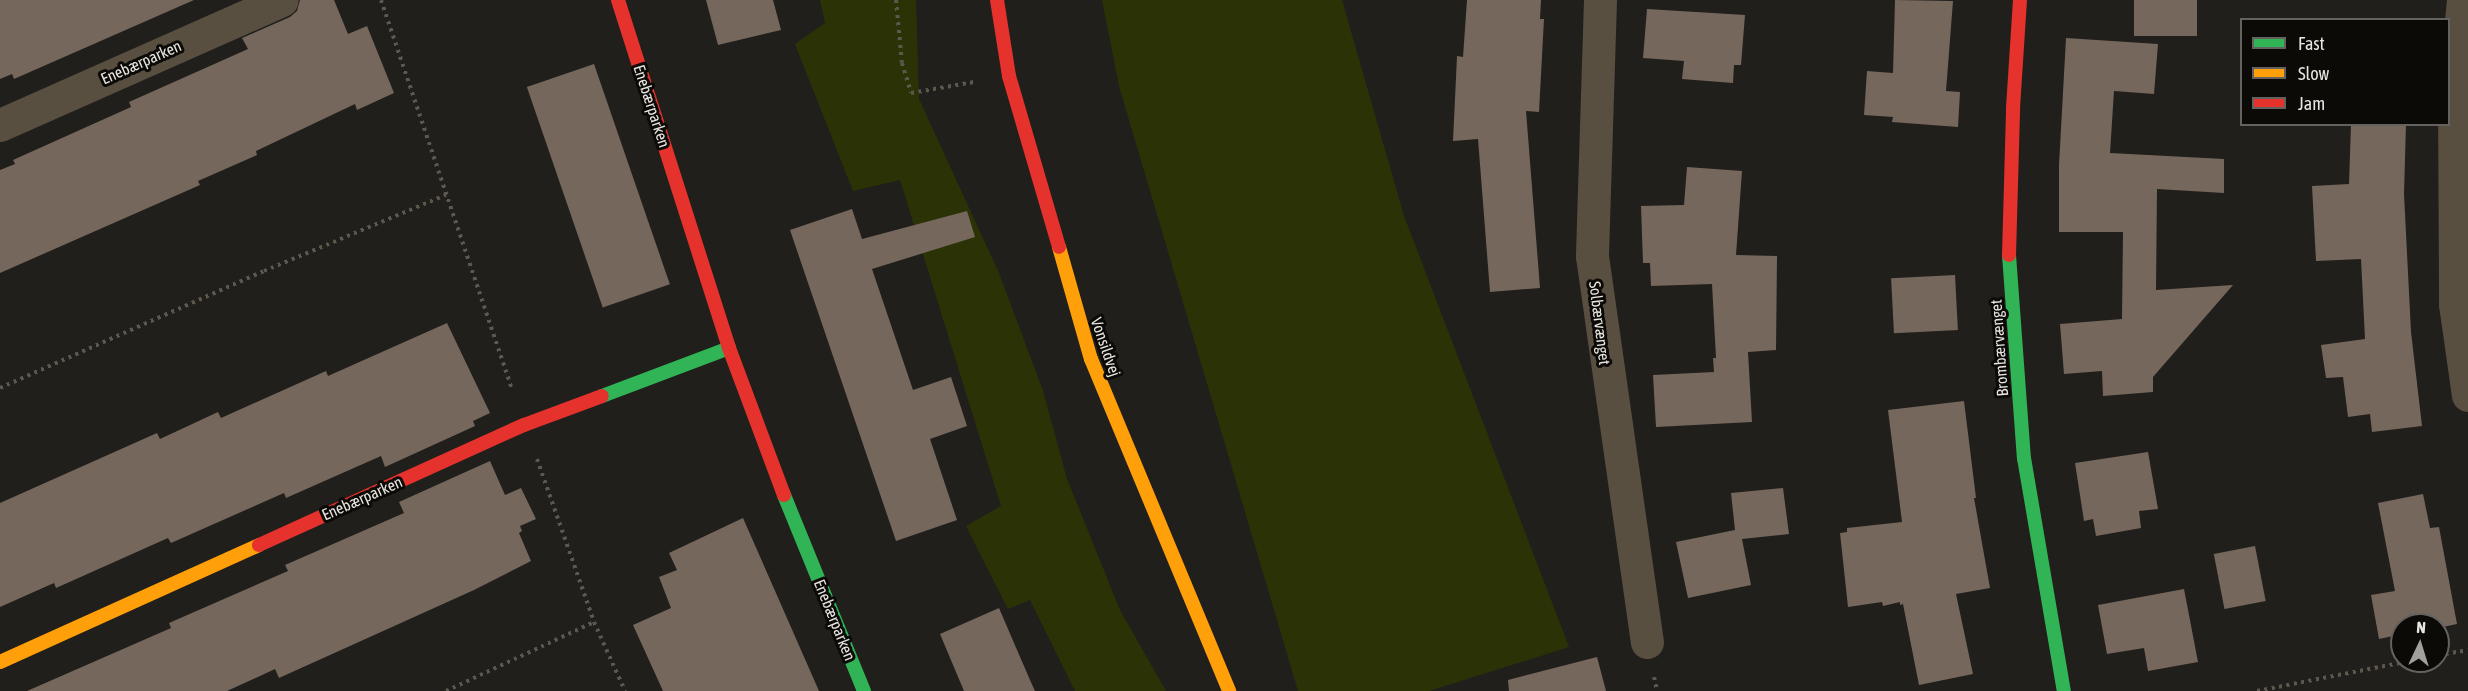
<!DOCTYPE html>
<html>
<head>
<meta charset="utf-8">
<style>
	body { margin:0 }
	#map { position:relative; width:2468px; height:691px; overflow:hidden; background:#211f1c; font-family:"Asap Condensed",sans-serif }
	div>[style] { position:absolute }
	.green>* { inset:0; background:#2b3306 }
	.building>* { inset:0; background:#75675c; transform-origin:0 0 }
	.path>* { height:4px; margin-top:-2px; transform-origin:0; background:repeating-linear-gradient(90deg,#5d574d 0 3px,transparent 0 7.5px) }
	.street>* { height:33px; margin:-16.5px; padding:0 16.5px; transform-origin:16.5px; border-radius:16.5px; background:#594f41 }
	.fast>* { height:14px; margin:-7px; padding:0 7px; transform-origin:7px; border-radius:7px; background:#30b455 }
	.slow>* { height:14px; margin:-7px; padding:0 7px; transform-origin:7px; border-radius:7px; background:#ff9f0a }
	.jam>* { height:14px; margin:-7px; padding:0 7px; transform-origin:7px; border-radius:7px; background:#e5322d }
	span { translate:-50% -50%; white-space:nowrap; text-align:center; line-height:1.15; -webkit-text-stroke:6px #0b0a07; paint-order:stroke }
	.street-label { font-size:16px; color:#e9e6e1 }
	.legend { position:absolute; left:2240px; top:18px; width:210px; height:108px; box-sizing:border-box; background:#0b0a07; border:2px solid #64625e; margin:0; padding:8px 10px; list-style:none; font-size:18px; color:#e9e6e1 }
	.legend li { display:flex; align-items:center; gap:12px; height:30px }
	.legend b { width:30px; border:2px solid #64625e }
	.north { position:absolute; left:2390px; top:613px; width:60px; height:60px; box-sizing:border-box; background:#0b0a07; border:2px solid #64625e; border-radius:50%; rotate:4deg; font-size:16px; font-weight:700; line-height:24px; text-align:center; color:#e9e6e1 }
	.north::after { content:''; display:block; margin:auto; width:21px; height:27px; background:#a3a09c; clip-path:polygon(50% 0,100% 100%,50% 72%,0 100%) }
</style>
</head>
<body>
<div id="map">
	<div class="green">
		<i style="clip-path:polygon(820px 0,916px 0,919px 99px,999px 273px,1043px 391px,1067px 479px,1120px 610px,1166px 691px,1075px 691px,1030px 600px,1008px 609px,966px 526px,1001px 506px,900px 180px,853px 191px,795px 44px,825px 23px)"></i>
		<i style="clip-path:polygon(1102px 0,1342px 0,1404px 216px,1569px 647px,1429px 691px,1298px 691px,1119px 86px)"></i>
	</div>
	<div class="building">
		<i style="clip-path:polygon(0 0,194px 0,14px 79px,12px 74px,0 79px)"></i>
		<i style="clip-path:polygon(300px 0,334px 0,348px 34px,367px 26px,394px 93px,357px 110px,355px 104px,256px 151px,257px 155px,198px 181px,200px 185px,0 273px,0 170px,15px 164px,13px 160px,131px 107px,129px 102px,248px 49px,242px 38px,290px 17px,297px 11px)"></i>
		<i style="clip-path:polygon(706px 0,773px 0,781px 30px,718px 45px)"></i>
		<i style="clip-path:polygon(1467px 0,1541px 0,1540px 19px,1544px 19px,1539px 112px,1526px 111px,1540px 288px,1490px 292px,1478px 139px,1453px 141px,1457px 56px,1463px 57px)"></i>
		<i style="clip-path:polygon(1895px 0,1953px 1px,1946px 91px,1960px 92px,1958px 127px,1892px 122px,1893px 117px,1864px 115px,1867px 71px,1893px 73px)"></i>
		<i style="left:2134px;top:0;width:63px;height:36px"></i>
		<i style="clip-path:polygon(1647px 9px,1745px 15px,1741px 65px,1734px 65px,1733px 83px,1682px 79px,1684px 61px,1643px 58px)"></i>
		<i style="clip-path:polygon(2066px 38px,2158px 44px,2154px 94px,2114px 91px,2110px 153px,2224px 159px,2224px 193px,2157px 189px,2156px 290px,2233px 285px,2153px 377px,2153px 392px,2103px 396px,2102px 371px,2064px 374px,2060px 324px,2122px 319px,2123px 232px,2059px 232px,2059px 165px)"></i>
		<i style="left:594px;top:64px;width:233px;height:71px;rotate:71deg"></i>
		<i style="clip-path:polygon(2351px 124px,2406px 124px,2404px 194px,2411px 332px,2422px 426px,2372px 432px,2370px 414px,2348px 417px,2343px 377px,2326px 378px,2321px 345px,2365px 339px,2361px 259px,2316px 261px,2312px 186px,2349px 184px)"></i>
		<i style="clip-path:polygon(1687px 167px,1742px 171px,1736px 255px,1777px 256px,1776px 350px,1748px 352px,1752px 422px,1656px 427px,1653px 375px,1714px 372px,1713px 358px,1716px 358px,1712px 284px,1651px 286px,1650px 263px,1643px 263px,1641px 206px,1684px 205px)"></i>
		<i style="clip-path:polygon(852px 209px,862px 239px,967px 211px,975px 237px,872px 269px,913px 390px,951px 377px,967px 426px,930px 439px,957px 520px,896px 541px,790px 230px)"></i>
		<i style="left:1955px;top:275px;width:55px;height:64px;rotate:87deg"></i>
		<i style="clip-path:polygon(447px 323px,490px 413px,473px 421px,475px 426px,385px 467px,381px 456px,286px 498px,284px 493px,171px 543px,168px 538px,56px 588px,54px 583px,0 607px,0 503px,157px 433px,160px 439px,218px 412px,221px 418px,326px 371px,328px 376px)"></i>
		<i style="clip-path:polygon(1964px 401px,1976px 498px,1974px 498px,1990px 588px,1956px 594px,1973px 674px,1919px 685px,1903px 604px,1900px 605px,1900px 602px,1883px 606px,1882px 602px,1848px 607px,1840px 533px,1847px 532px,1847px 528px,1902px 522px,1888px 410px)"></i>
		<i style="clip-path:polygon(2148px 452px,2158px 509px,2139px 511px,2141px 528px,2096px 536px,2093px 519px,2084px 521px,2075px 463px)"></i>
		<i style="clip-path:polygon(490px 461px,505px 495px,521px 488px,536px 519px,520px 526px,522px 531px,519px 533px,531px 561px,474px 590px,279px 678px,275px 669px,227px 691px,27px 691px,171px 628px,169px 623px,288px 571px,285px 565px,404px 513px,399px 502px)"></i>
		<i style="clip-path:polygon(1783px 488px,1789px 534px,1742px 539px,1751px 585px,1688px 598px,1676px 542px,1735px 530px,1731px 493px)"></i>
		<i style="clip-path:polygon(2423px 494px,2430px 528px,2439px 527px,2457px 624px,2438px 628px,2438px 625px,2402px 625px,2402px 634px,2379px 639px,2371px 595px,2395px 591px,2378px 503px)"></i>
		<i style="clip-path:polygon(743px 518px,819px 691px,663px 691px,633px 625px,671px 608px,659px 577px,677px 570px,669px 553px)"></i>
		<i style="left:2255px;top:546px;width:56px;height:42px;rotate:79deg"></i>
		<i style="clip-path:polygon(2184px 589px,2198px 662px,2148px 671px,2144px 648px,2107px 654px,2098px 605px)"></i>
		<i style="clip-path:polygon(999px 608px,1030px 680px,1035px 691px,964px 691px,940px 634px)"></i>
		<i style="clip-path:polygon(1597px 657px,1606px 691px,1509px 691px,1508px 680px)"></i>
	</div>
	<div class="path">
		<i style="left:381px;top:0;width:411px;rotate:71.4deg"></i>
		<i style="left:896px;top:0;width:63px;rotate:84.6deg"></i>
		<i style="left:902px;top:63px;width:31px;rotate:73deg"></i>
		<i style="left:911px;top:93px;width:64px;rotate:-9.9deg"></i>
		<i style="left:0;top:388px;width:289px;rotate:-23.9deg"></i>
		<i style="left:264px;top:271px;width:197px;rotate:-22.7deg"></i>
		<i style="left:537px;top:459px;width:173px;rotate:70.7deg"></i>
		<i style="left:594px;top:622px;width:76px;rotate:65.8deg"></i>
		<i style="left:2438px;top:655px;width:30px;rotate:-9deg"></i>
		<i style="left:1654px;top:677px;width:14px;rotate:78deg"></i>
		<i style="left:446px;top:691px;width:163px;rotate:-25deg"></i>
		<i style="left:2257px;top:691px;width:156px;rotate:-11.1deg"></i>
	</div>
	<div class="street">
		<i style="left:1600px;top:0;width:256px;rotate:91.8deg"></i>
		<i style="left:1592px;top:256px;width:390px;rotate:81.9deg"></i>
		<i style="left:2463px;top:0;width:93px;rotate:95.5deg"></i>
		<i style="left:2454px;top:93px;width:211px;rotate:89.7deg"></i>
		<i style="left:2455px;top:304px;width:92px;rotate:81.9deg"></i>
		<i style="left:0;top:125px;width:308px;rotate:-23.9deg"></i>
	</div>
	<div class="fast">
		<i style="left:2009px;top:255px;width:204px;rotate:85.8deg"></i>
		<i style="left:2024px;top:458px;width:236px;rotate:80.3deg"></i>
		<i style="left:602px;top:396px;width:136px;rotate:-20.7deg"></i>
		<i style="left:784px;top:495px;width:212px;rotate:67.8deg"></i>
	</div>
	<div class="slow">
		<i style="left:1059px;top:247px;width:116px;rotate:74.1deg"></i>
		<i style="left:1091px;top:359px;width:360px;rotate:67.4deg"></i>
		<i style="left:0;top:662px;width:284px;rotate:-24.3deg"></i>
	</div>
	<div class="jam">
		<i style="left:618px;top:0;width:365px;rotate:72.3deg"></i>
		<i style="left:729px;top:348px;width:157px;rotate:69.5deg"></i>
		<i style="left:997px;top:0;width:77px;rotate:81deg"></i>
		<i style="left:1009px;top:76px;width:178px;rotate:73.7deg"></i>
		<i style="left:2009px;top:255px;width:147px;rotate:-88.4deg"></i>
		<i style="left:2013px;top:108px;width:108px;rotate:-86.3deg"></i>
		<i style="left:259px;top:545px;width:291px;rotate:-24.4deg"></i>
		<i style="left:524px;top:425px;width:83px;rotate:-20.4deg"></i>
	</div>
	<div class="street-label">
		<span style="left:141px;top:62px;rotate:-24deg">Enebærparken</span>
		<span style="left:652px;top:106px;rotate:72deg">Enebærparken</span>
		<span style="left:1600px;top:323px;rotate:83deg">Solbærvænget</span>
		<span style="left:1106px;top:347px;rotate:71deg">Vonsildvej</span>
		<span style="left:1999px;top:348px;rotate:-94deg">Brombærvænget</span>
		<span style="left:362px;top:498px;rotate:-24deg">Enebærparken</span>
		<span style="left:835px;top:620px;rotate:68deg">Enebærparken</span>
	</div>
	<ul class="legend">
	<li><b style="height:8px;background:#30b455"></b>Fast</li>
	<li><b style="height:8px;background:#ff9f0a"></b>Slow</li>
	<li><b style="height:8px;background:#e5322d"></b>Jam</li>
	</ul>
	<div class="north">N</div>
</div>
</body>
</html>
